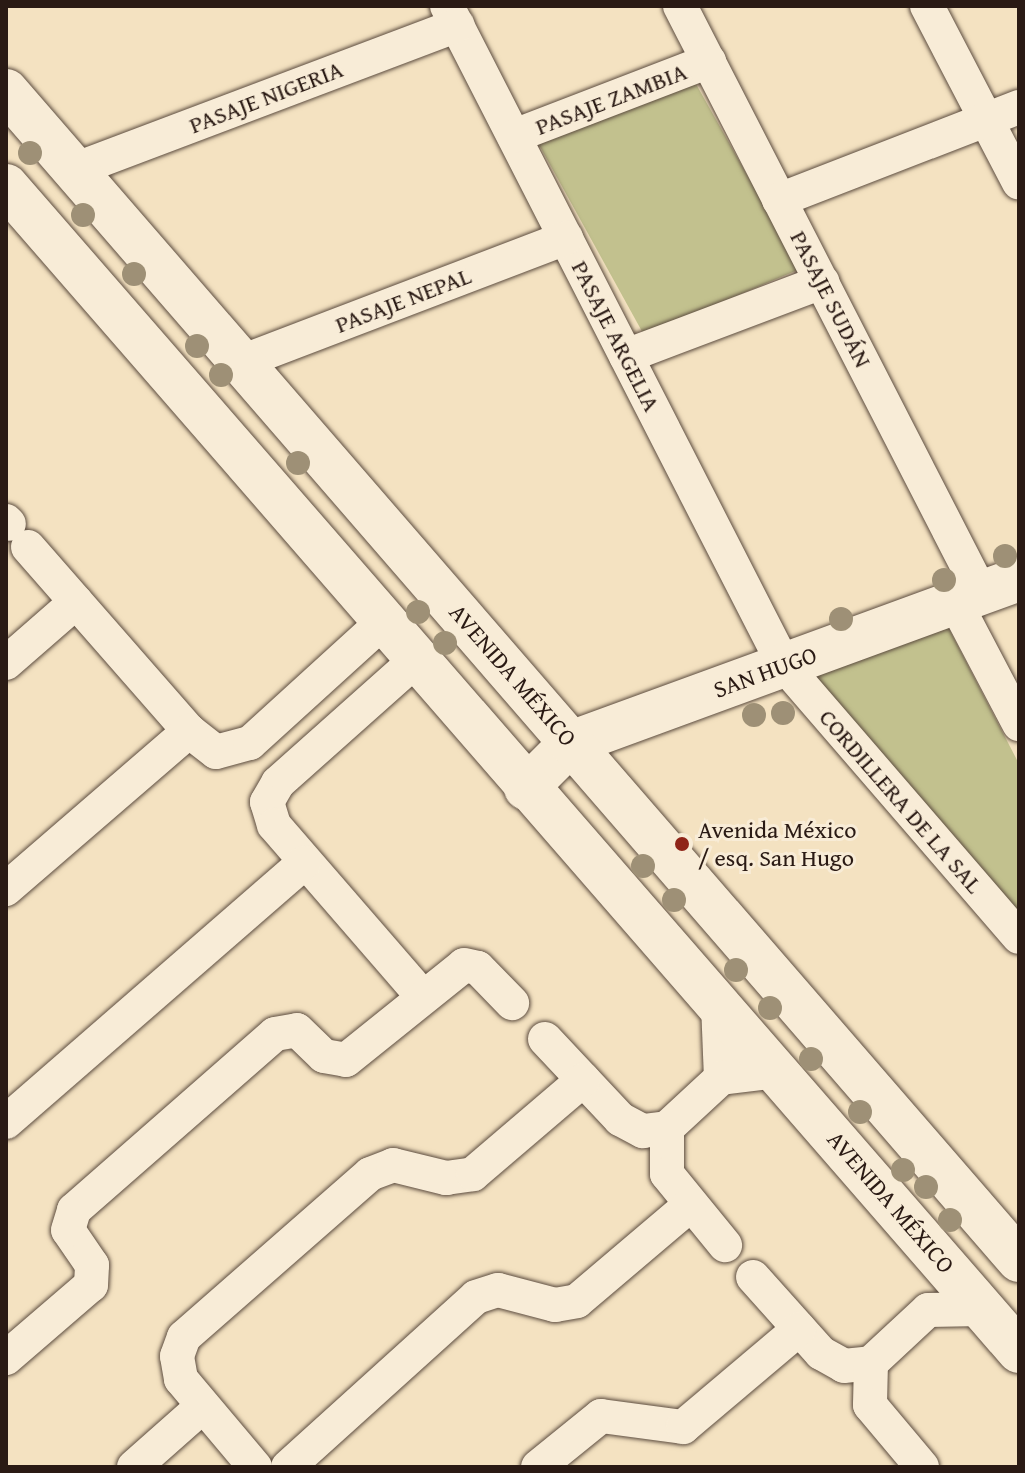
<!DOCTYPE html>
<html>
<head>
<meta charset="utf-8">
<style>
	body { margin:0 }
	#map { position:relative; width:1025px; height:1473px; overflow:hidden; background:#f4e2c1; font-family:"Gentium Book Plus",serif }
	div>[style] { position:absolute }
	.green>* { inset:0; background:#c2c18e }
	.roads { filter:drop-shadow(0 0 2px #5c4c3f) drop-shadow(0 0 2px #5c4c3f) }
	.minor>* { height:34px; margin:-17px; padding:0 17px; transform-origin:17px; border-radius:17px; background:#f8ecd7 }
	.tertiary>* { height:44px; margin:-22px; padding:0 22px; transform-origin:22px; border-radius:22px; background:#f8ecd7 }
	.secondary>* { height:44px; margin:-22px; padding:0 22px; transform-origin:22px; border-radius:22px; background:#f8ecd7 }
	.trees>* { width:24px; height:24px; margin:-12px; border-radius:50%; background:#9e9076 }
	.dots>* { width:22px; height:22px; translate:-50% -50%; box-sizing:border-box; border:4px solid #f8ecd7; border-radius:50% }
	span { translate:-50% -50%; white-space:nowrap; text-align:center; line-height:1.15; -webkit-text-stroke:6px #f8ecd7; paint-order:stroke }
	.street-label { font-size:24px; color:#2a1a14 }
	.poi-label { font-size:24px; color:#2a1a14 }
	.left { translate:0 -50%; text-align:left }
	.frame { position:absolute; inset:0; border:8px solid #2a1a14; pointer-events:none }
</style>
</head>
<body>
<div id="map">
	<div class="green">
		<i style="clip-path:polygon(696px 84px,800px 269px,644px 335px,538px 143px)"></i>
		<i style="clip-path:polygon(946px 623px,1019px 764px,1019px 921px,801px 672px)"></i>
	</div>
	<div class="roads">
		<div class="minor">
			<i style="left:447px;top:6px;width:740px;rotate:62.92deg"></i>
			<i style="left:784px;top:665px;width:359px;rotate:49.2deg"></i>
			<i style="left:680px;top:6px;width:660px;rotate:62.85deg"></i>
			<i style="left:927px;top:6px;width:199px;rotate:62.5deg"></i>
			<i style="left:514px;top:136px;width:209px;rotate:-21deg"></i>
			<i style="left:74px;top:170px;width:410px;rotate:-20.7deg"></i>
			<i style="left:779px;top:200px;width:257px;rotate:-21.2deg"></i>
			<i style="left:626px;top:356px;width:210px;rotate:-20.7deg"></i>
			<i style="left:241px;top:362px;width:348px;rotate:-20.9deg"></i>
			<i style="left:6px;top:521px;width:4px;rotate:45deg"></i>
			<i style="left:28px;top:547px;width:244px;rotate:48.8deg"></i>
			<i style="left:189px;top:731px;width:34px;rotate:38deg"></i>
			<i style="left:216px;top:752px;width:35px;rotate:-15deg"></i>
			<i style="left:250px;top:743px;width:180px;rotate:-42.3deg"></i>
			<i style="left:955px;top:602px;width:138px;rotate:62.3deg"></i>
			<i style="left:416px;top:660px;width:185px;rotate:138.3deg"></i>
			<i style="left:278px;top:783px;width:22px;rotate:120deg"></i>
			<i style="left:267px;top:802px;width:24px;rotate:73deg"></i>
			<i style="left:274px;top:825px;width:226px;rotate:49.1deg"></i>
			<i style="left:6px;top:663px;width:93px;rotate:-41.1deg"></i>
			<i style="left:6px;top:889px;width:242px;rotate:-40.8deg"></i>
			<i style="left:718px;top:1004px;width:74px;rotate:87.7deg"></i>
			<i style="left:545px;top:1039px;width:110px;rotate:46.8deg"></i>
			<i style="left:620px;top:1119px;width:26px;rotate:28deg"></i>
			<i style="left:643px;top:1131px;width:24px;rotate:-7deg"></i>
			<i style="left:667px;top:1128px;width:74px;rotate:-42.8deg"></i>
			<i style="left:721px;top:1078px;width:56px;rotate:-7.1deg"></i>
			<i style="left:6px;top:1122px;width:395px;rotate:-41deg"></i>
			<i style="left:667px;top:1128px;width:46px;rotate:90deg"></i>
			<i style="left:667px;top:1174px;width:92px;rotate:50.8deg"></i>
			<i style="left:753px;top:1277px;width:102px;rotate:48.2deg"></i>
			<i style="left:821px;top:1353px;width:26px;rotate:29deg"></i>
			<i style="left:844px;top:1366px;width:27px;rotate:-6deg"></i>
			<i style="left:871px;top:1363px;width:78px;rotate:-42.9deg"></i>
			<i style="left:928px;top:1310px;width:55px;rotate:-1deg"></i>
			<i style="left:6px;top:1358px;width:112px;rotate:-40.7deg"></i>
			<i style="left:91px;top:1285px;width:20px;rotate:-87deg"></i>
			<i style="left:92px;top:1265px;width:42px;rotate:-124.4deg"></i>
			<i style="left:68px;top:1230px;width:21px;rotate:-73deg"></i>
			<i style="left:74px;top:1210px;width:267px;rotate:-41.2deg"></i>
			<i style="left:275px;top:1034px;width:22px;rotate:-10deg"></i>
			<i style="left:297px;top:1030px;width:37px;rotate:44deg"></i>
			<i style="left:324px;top:1056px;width:22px;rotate:10deg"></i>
			<i style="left:346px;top:1060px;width:151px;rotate:-38.8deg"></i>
			<i style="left:464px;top:965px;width:14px;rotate:12deg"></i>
			<i style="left:478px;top:968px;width:49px;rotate:45.8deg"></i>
			<i style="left:871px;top:1363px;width:42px;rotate:91.4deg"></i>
			<i style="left:870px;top:1405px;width:81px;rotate:50deg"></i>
			<i style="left:134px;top:1467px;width:92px;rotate:-41.5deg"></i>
			<i style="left:255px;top:1467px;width:115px;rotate:-130.1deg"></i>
			<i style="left:181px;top:1379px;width:23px;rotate:-100deg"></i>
			<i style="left:177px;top:1356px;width:20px;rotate:-70deg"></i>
			<i style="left:184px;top:1337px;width:247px;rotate:-41.2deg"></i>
			<i style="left:370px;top:1174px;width:25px;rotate:-21deg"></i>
			<i style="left:393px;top:1165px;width:55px;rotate:13.8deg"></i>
			<i style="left:446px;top:1178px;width:27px;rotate:-8deg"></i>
			<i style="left:473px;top:1174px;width:145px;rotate:-40.5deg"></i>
			<i style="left:288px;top:1467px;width:253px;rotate:-42.1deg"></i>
			<i style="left:476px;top:1297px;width:23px;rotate:-18deg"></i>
			<i style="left:498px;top:1290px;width:59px;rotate:14.7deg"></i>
			<i style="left:555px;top:1305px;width:22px;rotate:-10deg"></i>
			<i style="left:577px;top:1301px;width:148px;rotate:-40.3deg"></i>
			<i style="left:538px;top:1467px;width:81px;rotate:-39deg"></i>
			<i style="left:601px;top:1416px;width:83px;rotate:7.6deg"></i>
			<i style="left:683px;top:1427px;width:152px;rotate:-40.2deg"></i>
		</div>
		<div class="tertiary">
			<i style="left:526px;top:788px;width:64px;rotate:-45deg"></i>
			<i style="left:571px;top:743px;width:477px;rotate:-20.1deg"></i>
		</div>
		<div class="secondary">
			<i style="left:6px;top:91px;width:1547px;rotate:49.09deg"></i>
			<i style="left:6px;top:186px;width:1544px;rotate:48.99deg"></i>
		</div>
	</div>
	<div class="trees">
		<i style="left:30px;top:153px"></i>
		<i style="left:83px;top:215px"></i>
		<i style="left:134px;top:274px"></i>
		<i style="left:197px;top:346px"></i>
		<i style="left:221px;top:375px"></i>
		<i style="left:298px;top:463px"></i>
		<i style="left:1005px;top:556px"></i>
		<i style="left:944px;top:580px"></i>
		<i style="left:418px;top:612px"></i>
		<i style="left:841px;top:619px"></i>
		<i style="left:445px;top:643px"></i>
		<i style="left:783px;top:713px"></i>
		<i style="left:754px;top:715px"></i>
		<i style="left:643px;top:866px"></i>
		<i style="left:674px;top:900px"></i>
		<i style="left:736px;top:970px"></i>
		<i style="left:770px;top:1008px"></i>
		<i style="left:811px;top:1059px"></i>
		<i style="left:860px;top:1112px"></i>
		<i style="left:903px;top:1170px"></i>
		<i style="left:926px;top:1187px"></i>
		<i style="left:950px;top:1220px"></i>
	</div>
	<div class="dots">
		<i style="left:682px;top:844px;background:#8f2418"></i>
	</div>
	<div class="street-label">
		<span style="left:266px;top:97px;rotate:-21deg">PASAJE NIGERIA</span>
		<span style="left:611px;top:99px;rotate:-21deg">PASAJE ZAMBIA</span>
		<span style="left:831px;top:299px;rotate:63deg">PASAJE SUDÁN</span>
		<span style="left:403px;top:300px;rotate:-21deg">PASAJE NEPAL</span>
		<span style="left:616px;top:336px;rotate:63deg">PASAJE ARGELIA</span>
		<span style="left:765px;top:672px;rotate:-20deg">SAN HUGO</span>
		<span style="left:513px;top:675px;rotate:49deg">AVENIDA MÉXICO</span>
		<span style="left:901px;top:801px;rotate:49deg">CORDILLERA DE LA SAL</span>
		<span style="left:891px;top:1202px;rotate:49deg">AVENIDA MÉXICO</span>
	</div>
	<div class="poi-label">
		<span class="left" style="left:698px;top:844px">Avenida México<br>/ esq. San Hugo</span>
	</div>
	<div class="frame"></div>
</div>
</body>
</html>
